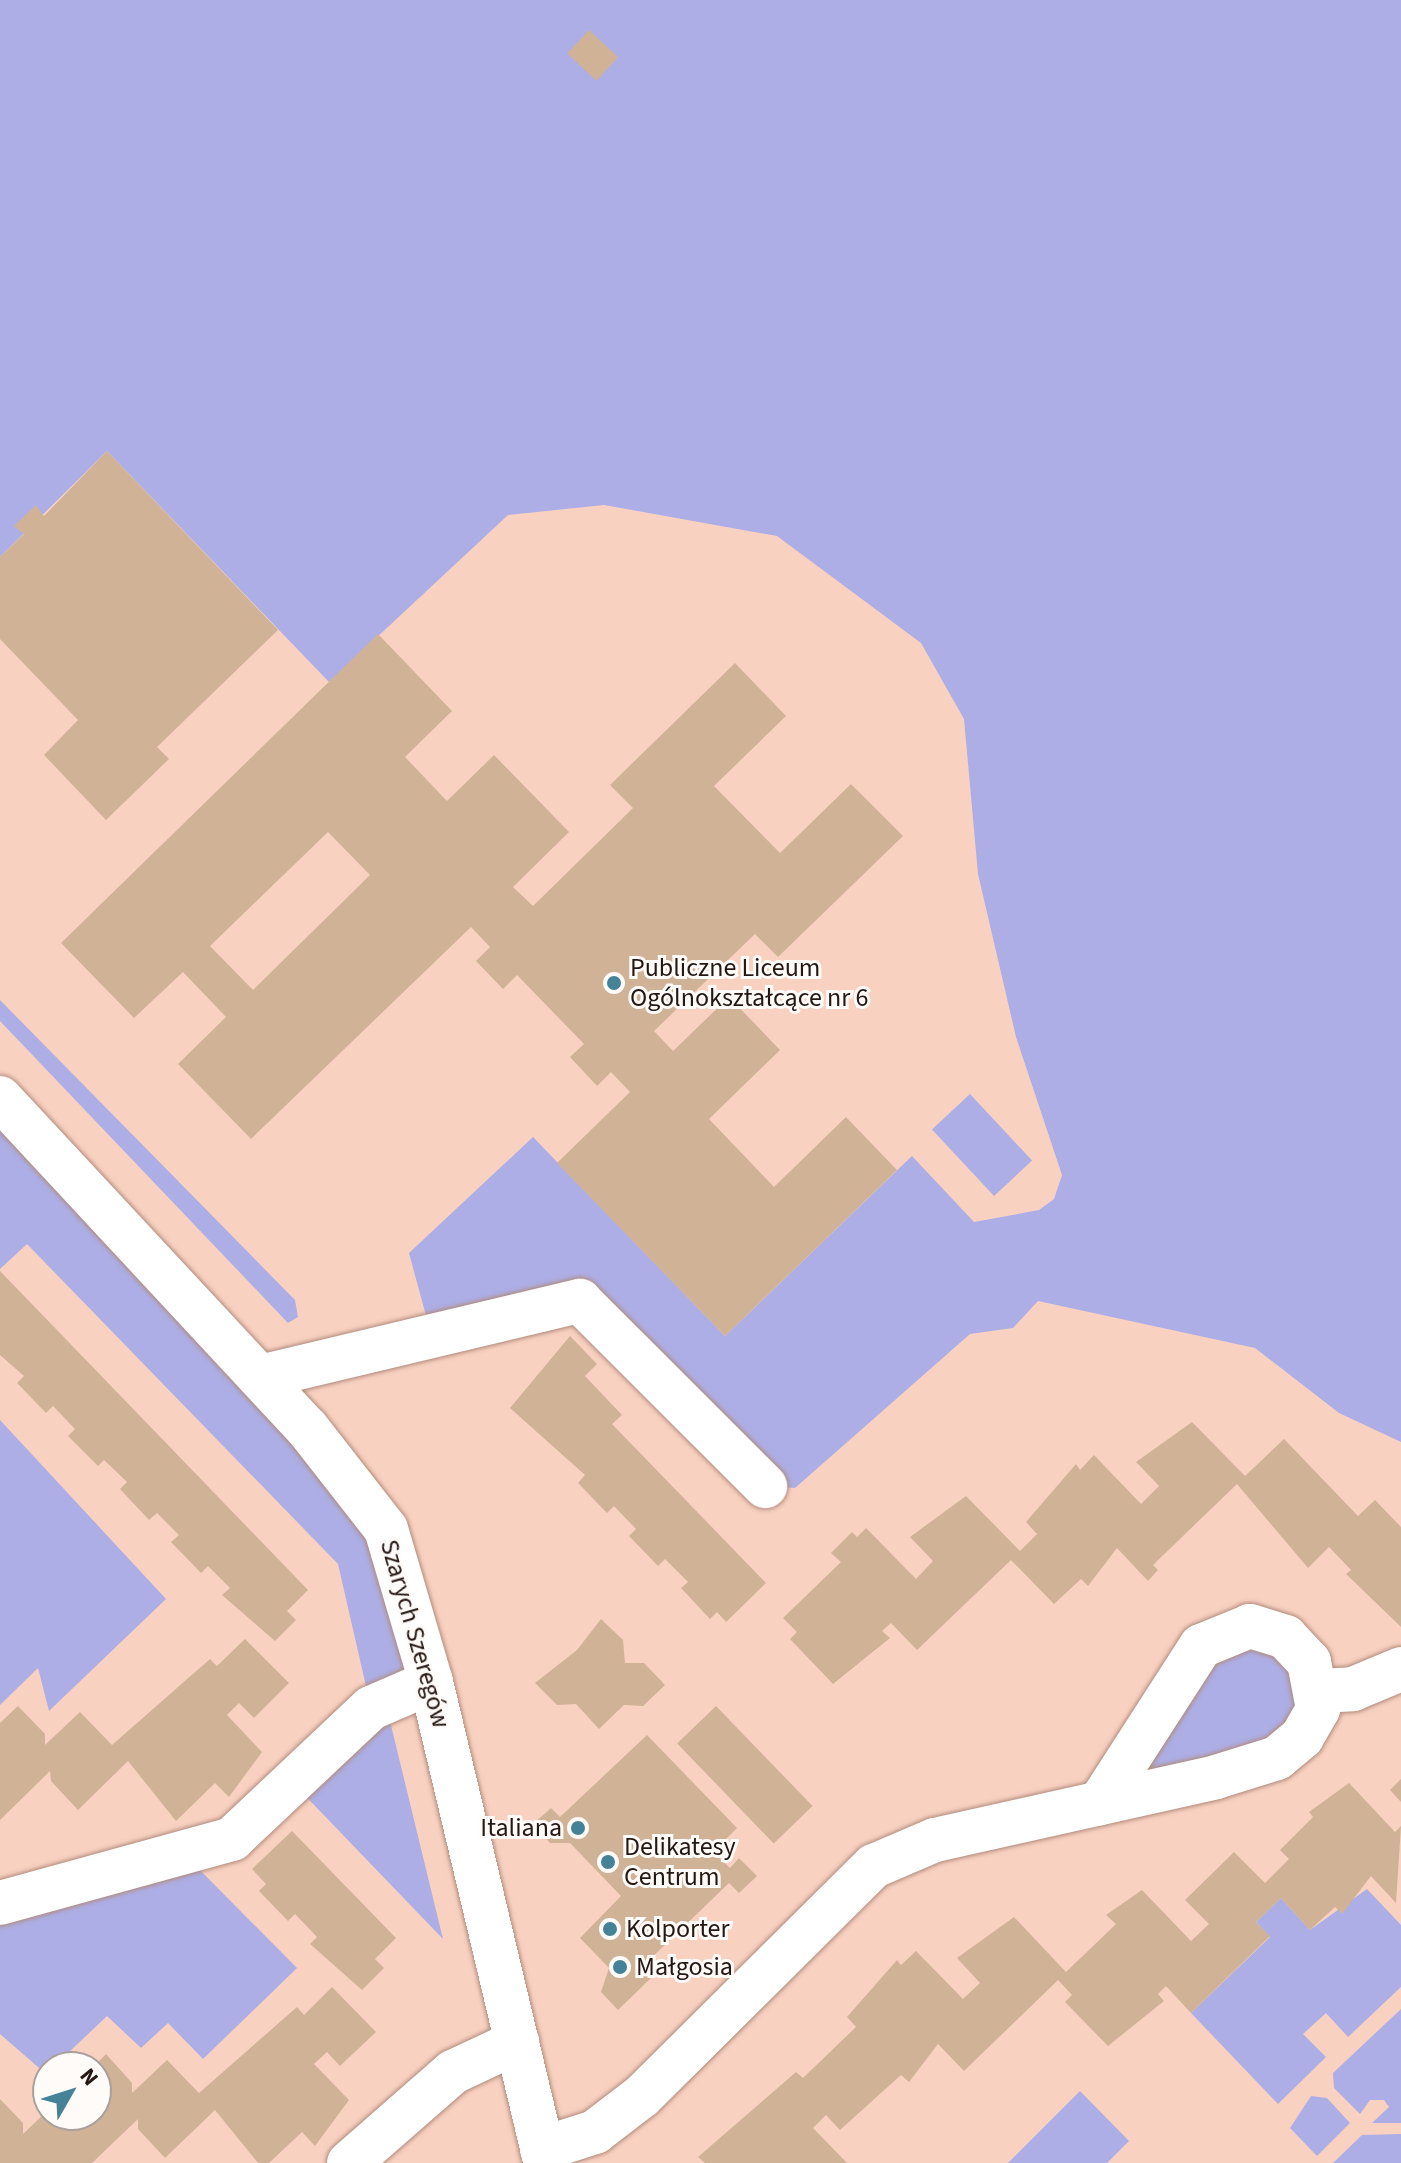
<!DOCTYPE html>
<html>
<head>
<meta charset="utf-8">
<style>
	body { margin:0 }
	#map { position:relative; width:1401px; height:2163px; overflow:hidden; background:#f9d1c1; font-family:"Source Sans 3",sans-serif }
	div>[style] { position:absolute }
	.green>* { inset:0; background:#adaee5; transform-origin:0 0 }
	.building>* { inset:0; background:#d0b297; transform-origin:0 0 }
	.roads { filter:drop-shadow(0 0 2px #b08b7c) drop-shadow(0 0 2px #b08b7c) }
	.minor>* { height:44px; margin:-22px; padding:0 22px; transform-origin:22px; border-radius:22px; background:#fff }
	.dots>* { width:22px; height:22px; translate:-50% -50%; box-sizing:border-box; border:4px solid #fffbf9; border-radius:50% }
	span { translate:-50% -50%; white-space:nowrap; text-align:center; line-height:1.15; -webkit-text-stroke:6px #fffbf9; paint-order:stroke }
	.poi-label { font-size:26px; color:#251712 }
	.left { translate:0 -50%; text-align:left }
	.right { translate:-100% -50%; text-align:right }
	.street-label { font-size:26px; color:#251712 }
	.north { position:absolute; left:32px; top:2051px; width:80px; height:80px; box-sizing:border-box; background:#fffbf9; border:2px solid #a8a09d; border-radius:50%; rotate:51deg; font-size:22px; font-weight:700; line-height:32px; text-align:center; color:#251712 }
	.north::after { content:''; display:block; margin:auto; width:28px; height:36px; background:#448298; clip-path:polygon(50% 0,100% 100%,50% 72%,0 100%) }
</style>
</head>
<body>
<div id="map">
	<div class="green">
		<i style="clip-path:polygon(0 0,1401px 0,1401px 1442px,1339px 1413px,1255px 1348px,1038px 1301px,1013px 1328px,970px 1334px,795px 1488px,765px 1486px,588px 1307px,431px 1334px,409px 1253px,533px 1137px,725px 1336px,912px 1156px,974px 1222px,1039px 1210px,1054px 1199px,1062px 1175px,1016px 1037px,978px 874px,964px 719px,921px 643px,777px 536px,604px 505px,508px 515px,329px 682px,107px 451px,0 557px)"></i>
		<i style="clip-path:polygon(0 1000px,295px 1300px,298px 1317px,288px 1323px,0 1021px)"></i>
		<i style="left:970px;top:1094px;width:91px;height:52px;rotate:47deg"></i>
		<i style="clip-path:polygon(0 1097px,367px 1498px,431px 1682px,389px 1717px,443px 1939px,292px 1782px,371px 1708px,338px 1564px,27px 1244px,0 1269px)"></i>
		<i style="clip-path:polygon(0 1420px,166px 1599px,49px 1711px,38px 1668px,0 1705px)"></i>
		<i style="clip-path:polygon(1270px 1630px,1312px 1722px,1100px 1803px,1174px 1677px)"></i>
		<i style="clip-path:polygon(185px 1855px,297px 1968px,203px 2059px,168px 2023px,141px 2048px,107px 2016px,46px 2074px,0 2034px,0 1903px)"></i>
		<i style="clip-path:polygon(1367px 1889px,1401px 1925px,1401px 1987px,1348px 2037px,1326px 2013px,1303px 2034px,1326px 2057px,1278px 2104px,1191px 2013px,1270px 1937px,1256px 1922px,1281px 1898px,1310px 1930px)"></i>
		<i style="clip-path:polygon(1401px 2009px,1401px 2123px,1372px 2123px,1389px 2107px,1384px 2100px,1370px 2100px,1360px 2114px,1334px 2088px,1333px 2073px)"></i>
		<i style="clip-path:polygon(1080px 2091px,1129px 2141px,1107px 2163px,1008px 2163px)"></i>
		<i style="clip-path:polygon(1311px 2096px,1327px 2098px,1350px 2123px,1317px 2156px,1290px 2128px)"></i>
		<i style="clip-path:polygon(1401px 2134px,1401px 2163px,1333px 2163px,1362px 2135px)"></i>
	</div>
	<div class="building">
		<i style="left:589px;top:30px;width:40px;height:32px;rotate:43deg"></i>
		<i style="clip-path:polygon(107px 451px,278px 630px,157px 747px,169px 759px,106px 820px,44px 755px,78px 720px,0 639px,0 557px,24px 534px,14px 526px,36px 505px,44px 516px)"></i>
		<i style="clip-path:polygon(evenodd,378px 634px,452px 711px,405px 757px,447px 801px,494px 755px,569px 832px,513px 887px,533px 906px,633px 808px,610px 785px,735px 663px,786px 716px,714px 786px,780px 853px,851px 784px,903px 836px,778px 957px,755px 934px,654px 1031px,673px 1051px,729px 997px,780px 1050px,709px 1119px,774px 1187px,846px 1117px,897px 1170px,725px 1336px,557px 1163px,630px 1092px,611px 1072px,597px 1086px,570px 1057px,584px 1044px,517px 975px,503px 989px,476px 961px,490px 947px,471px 927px,251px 1139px,178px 1064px,226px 1017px,183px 972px,134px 1018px,61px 943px,378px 634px,328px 832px,370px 875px,253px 990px,210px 946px,328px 832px)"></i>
		<i style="clip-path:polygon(0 1271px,308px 1590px,287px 1611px,296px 1620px,275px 1641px,222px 1595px,230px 1588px,208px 1566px,201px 1573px,171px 1542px,179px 1535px,157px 1513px,149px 1520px,120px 1489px,127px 1482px,104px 1460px,98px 1466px,68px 1436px,75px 1429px,53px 1406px,46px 1413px,17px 1383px,24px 1376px,0 1355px)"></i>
		<i style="clip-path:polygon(570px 1336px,597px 1364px,585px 1376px,622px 1415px,612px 1424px,766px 1583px,726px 1622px,717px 1612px,710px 1619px,681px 1588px,688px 1582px,665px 1559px,658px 1566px,629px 1536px,636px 1529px,614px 1506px,607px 1513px,578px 1483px,585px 1475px,510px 1408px)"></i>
		<i style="clip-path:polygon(1192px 1422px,1245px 1476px,1284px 1439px,1358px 1516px,1375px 1500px,1401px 1527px,1401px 1627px,1346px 1574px,1351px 1570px,1329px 1547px,1308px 1568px,1237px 1484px,1153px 1565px,1158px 1570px,1148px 1581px,1117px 1548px,1088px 1586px,1081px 1579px,1054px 1604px,1011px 1560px,917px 1650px,891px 1623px,882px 1631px,890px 1638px,833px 1684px,790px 1639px,797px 1632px,783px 1618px,841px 1562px,831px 1553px,852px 1532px,857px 1537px,866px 1528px,916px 1579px,933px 1561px,910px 1537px,966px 1496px,1020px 1551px,1037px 1534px,1026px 1522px,1076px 1464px,1080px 1470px,1094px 1455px,1141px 1504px,1159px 1486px,1136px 1462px)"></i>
		<i style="clip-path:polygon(601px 1619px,623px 1640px,625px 1663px,644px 1663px,665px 1685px,643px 1706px,624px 1705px,599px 1729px,576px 1704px,557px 1705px,535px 1683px,577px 1650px)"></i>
		<i style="clip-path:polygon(245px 1639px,289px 1683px,254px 1718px,239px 1703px,227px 1715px,262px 1752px,229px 1797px,215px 1783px,176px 1821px,128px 1761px,78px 1810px,51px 1781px,50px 1771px,0 1820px,0 1723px,18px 1706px,45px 1734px,45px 1745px,80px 1712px,112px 1745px,210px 1659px,217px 1666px)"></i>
		<i style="left:716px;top:1706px;width:139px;height:54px;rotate:46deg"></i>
		<i style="clip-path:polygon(647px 1735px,737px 1828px,713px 1852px,730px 1868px,739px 1858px,757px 1876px,739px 1893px,729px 1883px,642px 1967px,651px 1978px,618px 2010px,601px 1992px,609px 1968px,580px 1938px,621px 1896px,570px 1843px,550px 1843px,533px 1824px,551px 1808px,560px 1817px)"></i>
		<i style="clip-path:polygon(1401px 1779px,1401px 1802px,1390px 1790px)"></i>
		<i style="clip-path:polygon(1349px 1783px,1395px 1832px,1401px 1826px,1396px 1903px,1371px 1876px,1342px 1914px,1335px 1907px,1310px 1930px,1281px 1898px,1256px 1922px,1270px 1936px,1191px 2013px,1166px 1986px,1158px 1994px,1164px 2001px,1108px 2046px,1065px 2002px,1072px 1995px,1058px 1980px,964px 2071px,938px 2044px,909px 2082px,901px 2075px,840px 2130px,826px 2115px,813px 2128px,847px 2163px,705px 2163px,698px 2157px,796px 2072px,803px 2078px,856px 2027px,847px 2017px,897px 1960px,901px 1965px,916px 1951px,963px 1999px,980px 1983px,957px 1958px,1014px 1917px,1066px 1972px,1116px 1924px,1106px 1915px,1142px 1890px,1191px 1941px,1209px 1924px,1185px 1900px,1234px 1852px,1265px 1883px,1289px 1859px,1280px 1850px,1313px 1817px,1309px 1812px)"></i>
		<i style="clip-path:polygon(292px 1831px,396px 1938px,375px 1959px,384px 1968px,362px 1990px,310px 1944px,317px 1937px,295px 1914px,288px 1921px,259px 1891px,266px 1884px,252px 1869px)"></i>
		<i style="clip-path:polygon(332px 1987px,376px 2032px,340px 2066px,327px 2052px,314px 2064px,349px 2100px,315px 2146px,302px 2132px,269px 2163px,258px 2163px,215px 2110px,165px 2158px,138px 2129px,138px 2119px,92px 2163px,0 2163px,0 2099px,23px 2123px,23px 2134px,48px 2110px,96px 2115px,93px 2067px,106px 2054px,132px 2083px,132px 2093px,167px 2060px,199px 2093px,297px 2007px,304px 2015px)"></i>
	</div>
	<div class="roads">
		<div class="minor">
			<i style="left:0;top:1098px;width:451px;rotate:47.1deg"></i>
			<i style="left:307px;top:1428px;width:128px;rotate:52deg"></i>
			<i style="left:386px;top:1529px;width:159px;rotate:73.6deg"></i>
			<i style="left:431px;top:1682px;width:495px;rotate:76.6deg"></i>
			<i style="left:260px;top:1377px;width:329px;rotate:-13.4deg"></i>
			<i style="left:580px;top:1301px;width:262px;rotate:45deg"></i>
			<i style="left:1319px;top:1691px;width:34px;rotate:-3deg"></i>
			<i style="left:1353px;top:1689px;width:52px;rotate:-22.6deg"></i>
			<i style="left:0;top:1903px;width:241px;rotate:-15.4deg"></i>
			<i style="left:232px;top:1839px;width:191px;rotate:-43.3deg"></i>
			<i style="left:371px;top:1708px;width:65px;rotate:-23.4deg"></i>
			<i style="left:542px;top:2149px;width:56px;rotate:-17.8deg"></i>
			<i style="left:595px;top:2132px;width:59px;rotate:-37.5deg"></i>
			<i style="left:642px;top:2096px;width:327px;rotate:-44.8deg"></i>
			<i style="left:874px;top:1866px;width:66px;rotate:-23.1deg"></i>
			<i style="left:935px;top:1840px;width:288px;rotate:-12.6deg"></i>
			<i style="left:1216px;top:1777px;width:64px;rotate:-17.3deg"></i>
			<i style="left:1277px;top:1758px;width:33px;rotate:-40deg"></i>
			<i style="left:1302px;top:1737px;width:32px;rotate:-60deg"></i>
			<i style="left:1318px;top:1709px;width:48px;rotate:-100.8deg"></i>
			<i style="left:1309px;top:1662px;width:34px;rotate:-133deg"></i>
			<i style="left:1286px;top:1637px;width:38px;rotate:-163deg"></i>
			<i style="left:1250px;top:1626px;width:53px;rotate:157.8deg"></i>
			<i style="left:1201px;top:1646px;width:187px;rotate:122.8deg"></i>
			<i style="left:349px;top:2163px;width:138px;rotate:-41.2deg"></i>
			<i style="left:453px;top:2072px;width:71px;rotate:-25.1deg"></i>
		</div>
	</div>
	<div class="dots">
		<i style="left:614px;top:983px;background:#448298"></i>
		<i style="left:578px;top:1828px;background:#448298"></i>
		<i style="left:608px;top:1862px;background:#448298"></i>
		<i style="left:610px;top:1929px;background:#448298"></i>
		<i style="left:620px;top:1967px;background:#448298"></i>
	</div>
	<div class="poi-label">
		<span class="left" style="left:630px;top:983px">Publiczne Liceum<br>Ogólnokształcące nr 6</span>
		<span class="right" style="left:562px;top:1828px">Italiana</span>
		<span class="left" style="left:624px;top:1862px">Delikatesy<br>Centrum</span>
		<span class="left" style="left:626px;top:1929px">Kolporter</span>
		<span class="left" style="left:636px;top:1967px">Małgosia</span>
	</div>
	<div class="street-label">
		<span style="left:415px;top:1634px;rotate:74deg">Szarych Szeregów</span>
	</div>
	<div class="north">N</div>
</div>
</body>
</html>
